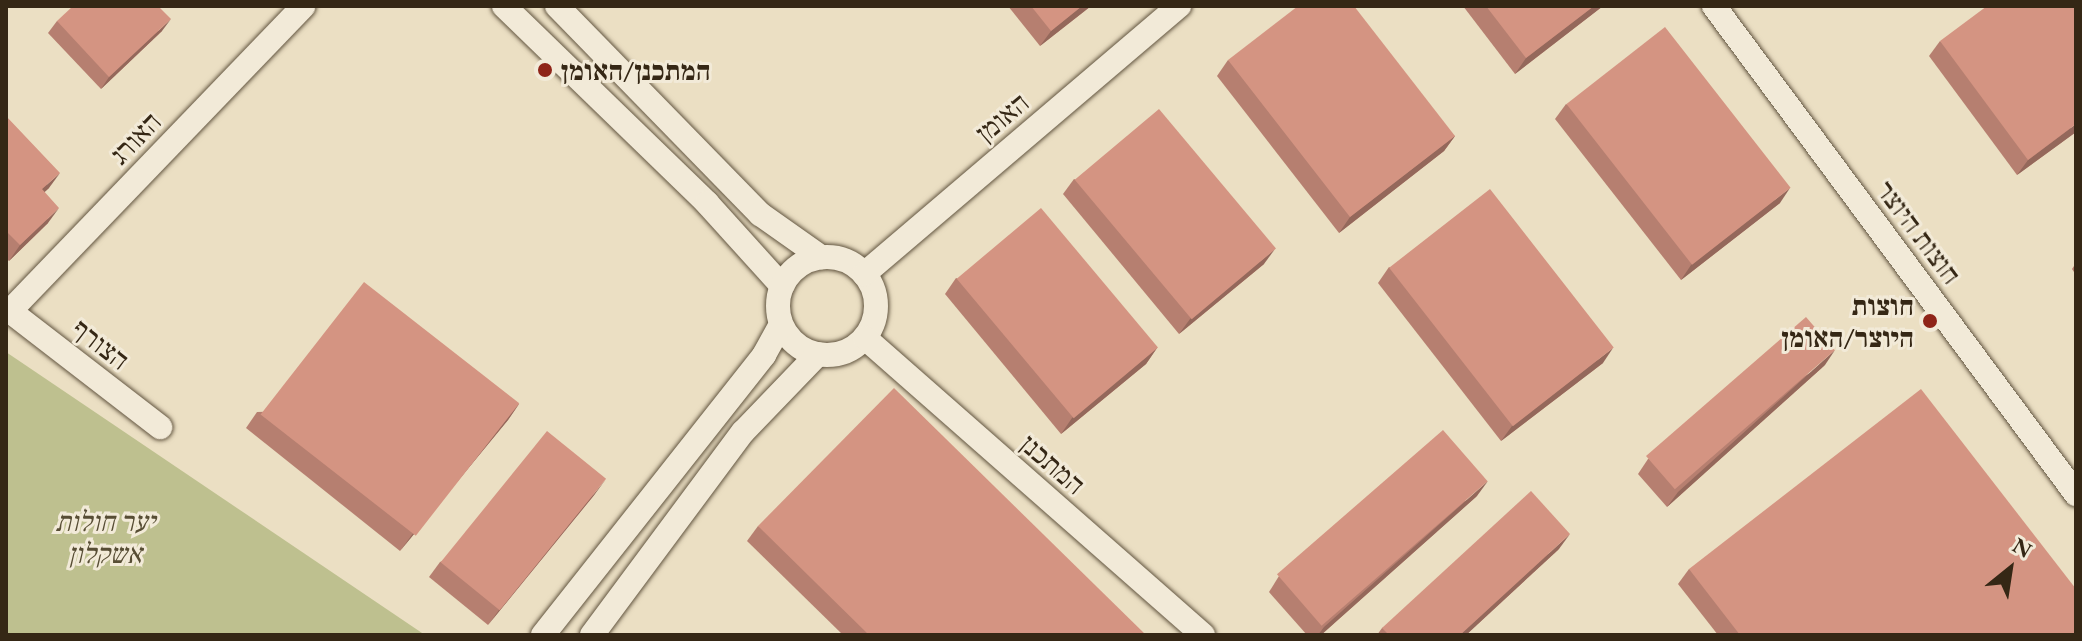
<!DOCTYPE html>
<html>
<head>
<meta charset="utf-8">
<style>
	body { margin:0 }
	#map { position:relative; width:2082px; height:641px; overflow:hidden; background:#ebdfc3; font-family:"EB Garamond","Frank Ruhl Libre",serif }
	div>[style] { position:absolute }
	.green>* { inset:0; background:#bec08f }
	.roads { filter:drop-shadow(0 0 2px #625540) drop-shadow(0 0 2px #625540) }
	.minor>* { height:24px; margin:-12px; padding:0 12px; transform-origin:12px; border-radius:12px; background:#f2ead8 }
	.minor>.ring { margin:-12px; padding:0; box-sizing:content-box; background:none; border:24px solid #f2ead8; border-radius:50% }
	.wall>* { inset:0; background:#b67f70 }
	.shaded-wall>* { inset:0; background:#94685b }
	.building>* { inset:0; background:#d49482; transform-origin:0 0 }
	.dots>* { width:22px; height:22px; translate:-50% -50%; box-sizing:border-box; border:4px solid #f2ead8; border-radius:50% }
	span { translate:-50% -50%; white-space:nowrap; text-align:center; line-height:1.15; -webkit-text-stroke:6px #f2ead8; paint-order:stroke }
	.poi-label { font-size:28px; color:#352715; font-weight:700 }
	.left { translate:0 -50%; text-align:left }
	.right { translate:-100% -50%; text-align:right }
	.street-label { font-size:28px; color:#352715 }
	.park-label { font-size:28px; color:#574d34; font-style:italic }
	.frame { position:absolute; inset:0; border:8px solid #352715; pointer-events:none }
	.north { position:absolute; left:1970px; top:529px; width:80px; height:80px; -webkit-text-stroke:6px #f2ead8; paint-order:stroke; rotate:30deg; font-size:22px; font-weight:700; line-height:32px; text-align:center; color:#352715 }
	.north::after { content:''; display:block; margin:auto; width:28px; height:36px; background:#352715; clip-path:polygon(50% 0,100% 100%,50% 72%,0 100%) }
</style>
</head>
<body>
<div id="map">
	<div class="green">
		<i style="clip-path:polygon(6px 352px,425px 635px,6px 635px)"></i>
	</div>
	<div class="roads">
		<div class="minor">
			<i style="left:504px;top:6px;width:283px;rotate:44.1deg"></i>
			<i style="left:707px;top:203px;width:112px;rotate:47.9deg"></i>
			<i style="left:557px;top:6px;width:291px;rotate:45.7deg"></i>
			<i style="left:760px;top:214px;width:75px;rotate:35.2deg"></i>
			<i style="left:1714px;top:6px;width:608px;rotate:53.43deg"></i>
			<i class="ring" style="left:778px;top:257px;width:74px;height:74px"></i>
			<i style="left:864px;top:274px;width:414px;rotate:-40.4deg"></i>
			<i style="left:6px;top:308px;width:195px;rotate:37.7deg"></i>
			<i style="left:10px;top:311px;width:423px;rotate:-46.1deg"></i>
			<i style="left:865px;top:338px;width:450px;rotate:41.3deg"></i>
			<i style="left:543px;top:635px;width:357px;rotate:-51.7deg"></i>
			<i style="left:764px;top:355px;width:35px;rotate:-61deg"></i>
			<i style="left:592px;top:635px;width:253px;rotate:-53.4deg"></i>
			<i style="left:743px;top:432px;width:108px;rotate:-46.1deg"></i>
		</div>
	</div>
	<div class="wall">
		<i style="clip-path:polygon(1008px 6px,1091px 6px,1040px 46px)"></i>
		<i style="clip-path:polygon(1463px 6px,1603px 6px,1515px 74px)"></i>
		<i style="clip-path:polygon(57px 21px,162px 31px,101px 89px,48px 33px)"></i>
		<i style="clip-path:polygon(1940px 41px,2076px 132px,2017px 175px,1929px 56px)"></i>
		<i style="clip-path:polygon(1228px 60px,1455px 136px,1444px 151px,1339px 233px,1217px 76px)"></i>
		<i style="clip-path:polygon(1566px 104px,1780px 203px,1681px 280px,1555px 119px)"></i>
		<i style="clip-path:polygon(6px 116px,49px 188px,44px 192px,48px 223px,9px 261px,6px 258px)"></i>
		<i style="clip-path:polygon(1074px 179px,1264px 264px,1179px 334px,1063px 194px)"></i>
		<i style="clip-path:polygon(2076px 263px,2076px 275px,2072px 269px)"></i>
		<i style="clip-path:polygon(1389px 267px,1603px 363px,1501px 441px,1378px 283px)"></i>
		<i style="clip-path:polygon(956px 278px,1157px 348px,1146px 364px,1061px 434px,945px 294px)"></i>
		<i style="clip-path:polygon(1825px 365px,1667px 507px,1638px 474px,1648px 459px)"></i>
		<i style="clip-path:polygon(519px 404px,508px 420px,400px 551px,246px 428px,257px 412px)"></i>
		<i style="clip-path:polygon(595px 494px,488px 625px,429px 577px,440px 562px)"></i>
		<i style="clip-path:polygon(1477px 496px,1321px 635px,1307px 635px,1269px 592px,1279px 576px)"></i>
		<i style="clip-path:polygon(758px 526px,1146px 635px,843px 635px,747px 541px)"></i>
		<i style="clip-path:polygon(1559px 549px,1466px 635px,1377px 635px,1382px 628px)"></i>
		<i style="clip-path:polygon(1689px 569px,2076px 635px,1718px 635px,1678px 584px)"></i>
	</div>
	<div class="shaded-wall">
		<i style="clip-path:polygon(1082px 6px,1091px 6px,1040px 46px,1051px 31px)"></i>
		<i style="clip-path:polygon(1594px 6px,1603px 6px,1515px 74px,1526px 58px)"></i>
		<i style="clip-path:polygon(171px 19px,162px 31px,101px 89px,109px 77px)"></i>
		<i style="clip-path:polygon(2076px 124px,2076px 132px,2017px 175px,2028px 160px)"></i>
		<i style="clip-path:polygon(1455px 136px,1444px 151px,1339px 233px,1350px 217px)"></i>
		<i style="clip-path:polygon(60px 173px,49px 188px,31px 205px,42px 189px)"></i>
		<i style="clip-path:polygon(1790px 188px,1780px 203px,1681px 280px,1691px 265px)"></i>
		<i style="clip-path:polygon(59px 208px,48px 223px,9px 261px,20px 245px)"></i>
		<i style="clip-path:polygon(1275px 249px,1264px 264px,1179px 334px,1190px 319px)"></i>
		<i style="clip-path:polygon(1157px 348px,1146px 364px,1061px 434px,1072px 418px)"></i>
		<i style="clip-path:polygon(1613px 348px,1603px 363px,1501px 441px,1512px 426px)"></i>
		<i style="clip-path:polygon(1835px 350px,1825px 365px,1667px 507px,1678px 492px)"></i>
		<i style="clip-path:polygon(519px 404px,508px 420px,400px 551px,411px 536px)"></i>
		<i style="clip-path:polygon(606px 479px,595px 494px,488px 625px,499px 610px)"></i>
		<i style="clip-path:polygon(1488px 481px,1477px 496px,1321px 635px,1318px 635px,1324px 627px)"></i>
		<i style="clip-path:polygon(1570px 534px,1559px 549px,1466px 635px,1460px 635px)"></i>
	</div>
	<div class="building">
		<i style="clip-path:polygon(73px 6px,158px 6px,171px 19px,109px 77px,57px 21px)"></i>
		<i style="clip-path:polygon(1031px 6px,1082px 6px,1051px 31px)"></i>
		<i style="clip-path:polygon(1298px 6px,1354px 6px,1455px 136px,1350px 217px,1228px 60px)"></i>
		<i style="clip-path:polygon(1486px 6px,1594px 6px,1526px 58px)"></i>
		<i style="clip-path:polygon(1987px 6px,2076px 6px,2076px 124px,2028px 160px,1940px 41px)"></i>
		<i style="left:1665px;top:27px;width:204px;height:125px;rotate:52deg"></i>
		<i style="left:1159px;top:109px;width:182px;height:110px;rotate:50deg"></i>
		<i style="clip-path:polygon(6px 116px,60px 173px,42px 189px,59px 208px,20px 245px,6px 231px)"></i>
		<i style="left:1490px;top:189px;width:201px;height:128px;rotate:52deg"></i>
		<i style="left:1041px;top:208px;width:182px;height:110px;rotate:50deg"></i>
		<i style="left:364px;top:282px;width:197px;height:168px;rotate:38deg"></i>
		<i style="left:1806px;top:317px;width:44px;height:212px;rotate:49deg"></i>
		<i style="clip-path:polygon(894px 388px,1146px 635px,869px 635px,758px 526px)"></i>
		<i style="clip-path:polygon(1921px 389px,2076px 589px,2076px 635px,1740px 635px,1689px 569px)"></i>
		<i style="left:1443px;top:430px;width:68px;height:220px;rotate:49deg"></i>
		<i style="left:547px;top:431px;width:76px;height:169px;rotate:39deg"></i>
		<i style="clip-path:polygon(1531px 491px,1570px 534px,1460px 635px,1389px 635px,1382px 628px)"></i>
	</div>
	<div class="dots">
		<i style="left:545px;top:70px;background:#8f2418"></i>
		<i style="left:1930px;top:321px;background:#8f2418"></i>
	</div>
	<div class="poi-label">
		<span class="left" style="left:561px;top:70px">המתכנן/האומן</span>
		<span class="right" style="left:1914px;top:321px">חוצות<br>היוצר/האומן</span>
	</div>
	<div class="street-label">
		<span style="left:1002px;top:117px;rotate:-40deg">האומן</span>
		<span style="left:135px;top:138px;rotate:-46deg">האורג</span>
		<span style="left:1919px;top:232px;rotate:53deg">חוצות היוצר</span>
		<span style="left:101px;top:344px;rotate:38deg">הצורף</span>
		<span style="left:1053px;top:464px;rotate:41deg">המתכנן</span>
	</div>
	<div class="park-label">
		<span style="left:105px;top:537px">יער חולות<br>אשקלון</span>
	</div>
	<div class="frame"></div>
	<div class="north">N</div>
</div>
</body>
</html>
